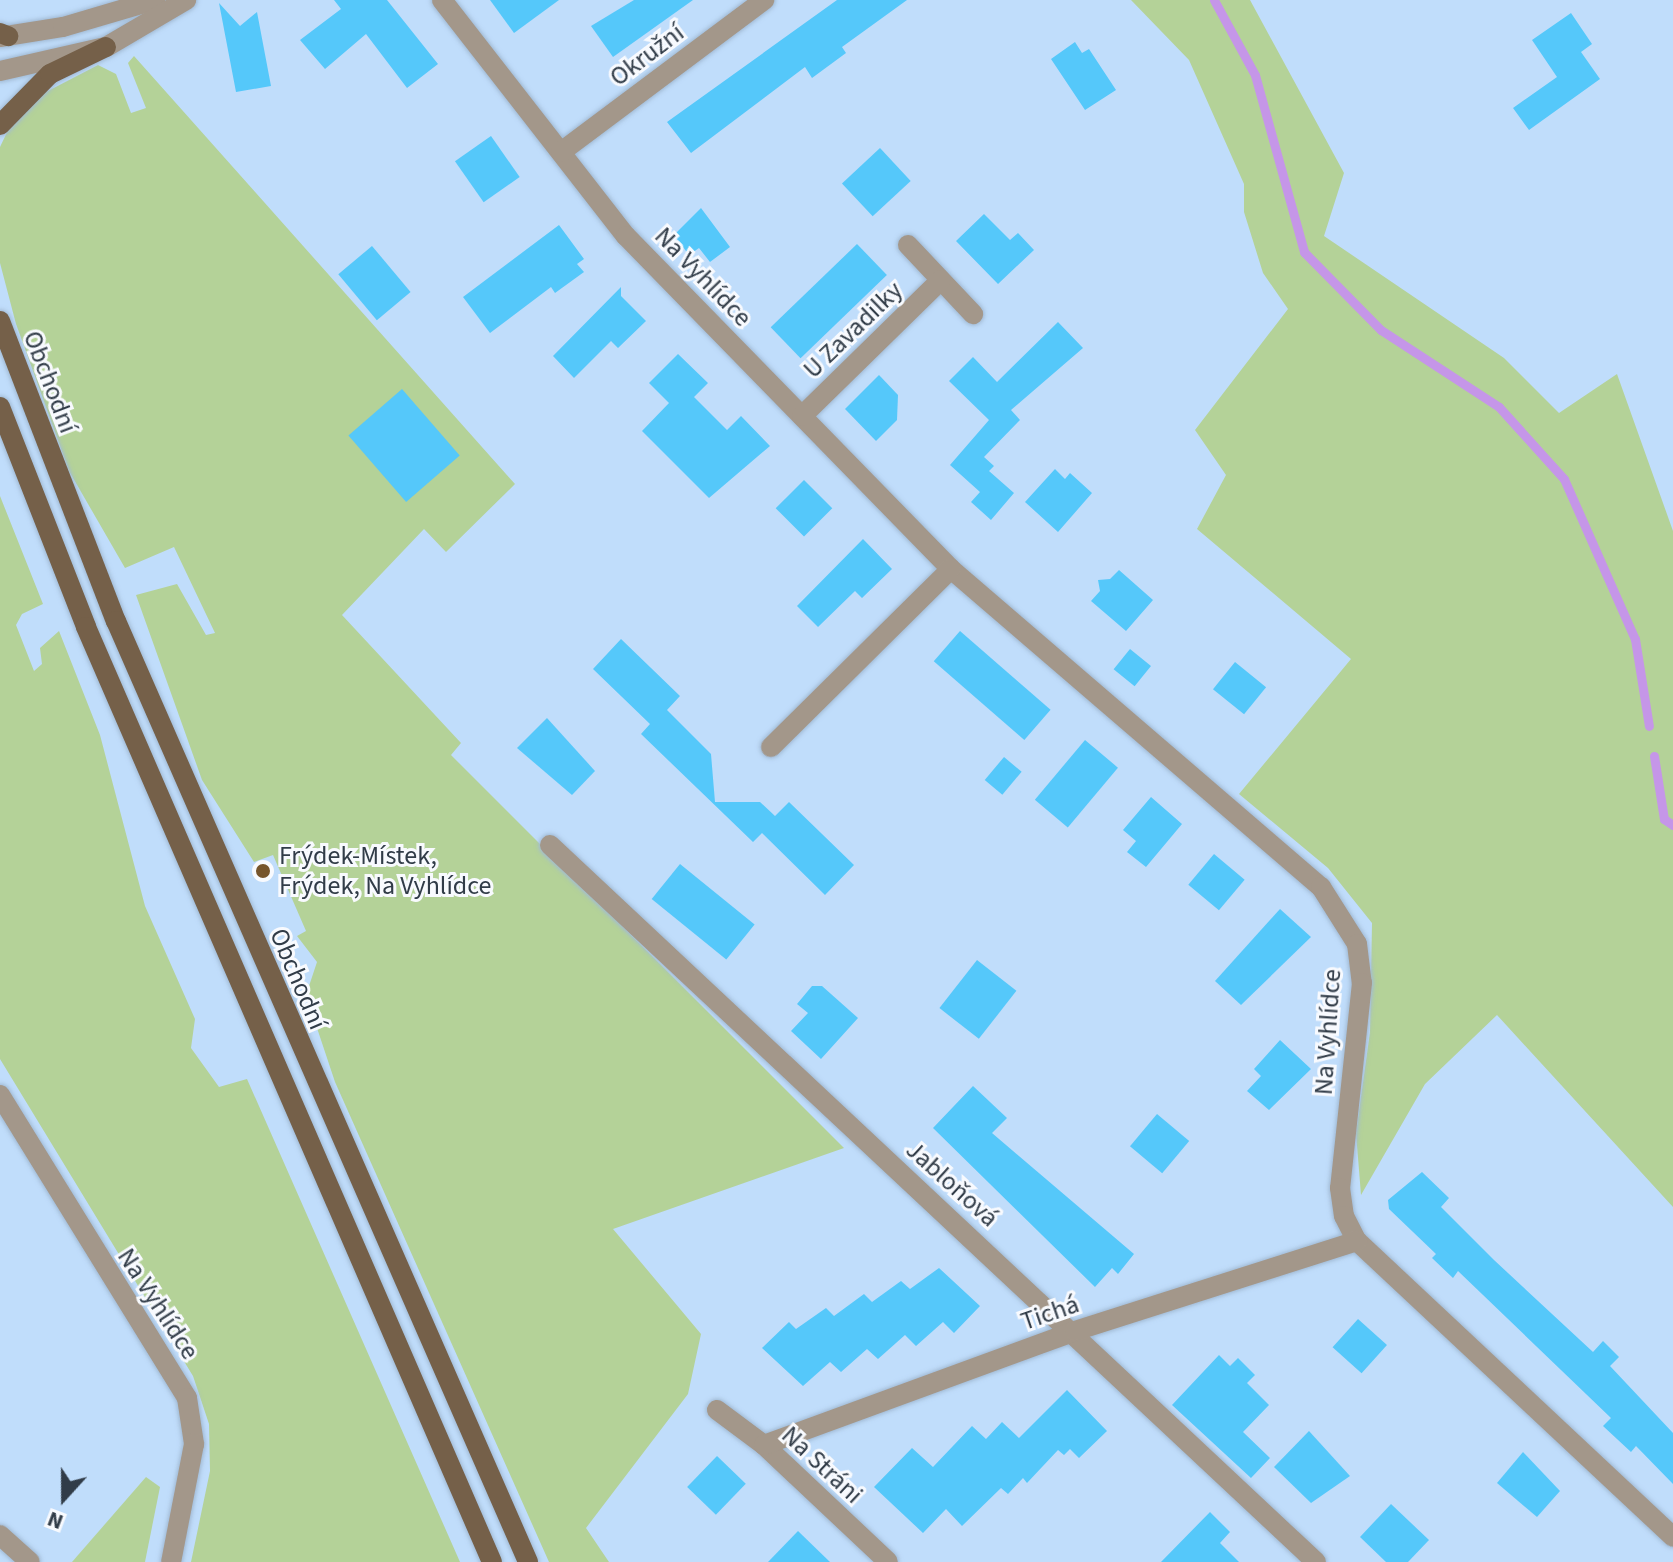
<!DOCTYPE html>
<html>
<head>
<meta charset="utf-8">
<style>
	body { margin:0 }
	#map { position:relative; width:1673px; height:1562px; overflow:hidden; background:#c0ddfb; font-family:"Source Sans 3",sans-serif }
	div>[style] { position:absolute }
	.green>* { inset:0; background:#b4d298 }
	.stream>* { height:9px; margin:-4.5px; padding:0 4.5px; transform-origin:4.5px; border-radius:4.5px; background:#c596e8 }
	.building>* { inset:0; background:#55c8fa; transform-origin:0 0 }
	.roads { filter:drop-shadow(0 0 2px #a1bad4) drop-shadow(0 0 2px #a1bad4) }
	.minor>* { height:20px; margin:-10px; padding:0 10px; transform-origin:10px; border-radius:10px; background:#a3978a }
	.major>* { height:20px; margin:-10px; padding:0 10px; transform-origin:10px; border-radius:10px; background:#756049 }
	.dots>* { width:22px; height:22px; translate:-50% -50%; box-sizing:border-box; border:4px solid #f8fafe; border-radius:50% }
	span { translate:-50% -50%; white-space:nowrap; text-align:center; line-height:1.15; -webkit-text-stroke:6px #f8fafe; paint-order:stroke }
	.street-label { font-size:26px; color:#313c48 }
	.poi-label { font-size:26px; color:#313c48 }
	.left { translate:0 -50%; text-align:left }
	.north { position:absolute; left:24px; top:1458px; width:80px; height:80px; -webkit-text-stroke:6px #f8fafe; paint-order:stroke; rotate:201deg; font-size:22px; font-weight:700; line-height:32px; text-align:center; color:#313c48 }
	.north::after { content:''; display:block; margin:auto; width:28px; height:36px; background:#313c48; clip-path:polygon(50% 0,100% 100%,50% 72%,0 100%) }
</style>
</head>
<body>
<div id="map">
	<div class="green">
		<i style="clip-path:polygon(1131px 0,1250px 0,1344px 173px,1324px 236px,1504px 358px,1559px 413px,1617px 374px,1673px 531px,1673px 1207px,1497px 1015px,1425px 1084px,1361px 1195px,1356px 1133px,1370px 1032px,1372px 923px,1328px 868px,1239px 794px,1351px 659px,1197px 529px,1226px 475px,1195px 430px,1288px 309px,1263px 273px,1244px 212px,1244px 184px,1189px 60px)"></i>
		<i style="clip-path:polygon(134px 56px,515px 484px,446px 552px,424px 529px,342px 615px,461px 743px,451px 755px,844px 1148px,613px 1229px,701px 1334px,688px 1394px,586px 1528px,609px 1562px,549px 1562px,335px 1082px,306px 995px,317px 962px,297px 936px,306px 931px,273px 855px,254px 862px,202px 780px,136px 595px,177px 584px,206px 635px,215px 633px,174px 547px,125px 568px,69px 471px,16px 324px,0 263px,0 147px,10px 126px,46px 92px,98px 65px,116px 74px,131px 113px,146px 108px,128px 63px)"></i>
		<i style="clip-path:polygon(0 496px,43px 604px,22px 614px,16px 625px,34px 671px,42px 664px,40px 648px,59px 631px,100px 735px,145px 906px,195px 1019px,191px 1048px,219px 1087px,247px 1079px,460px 1562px,191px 1562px,210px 1471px,209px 1424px,193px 1376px,0 1059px)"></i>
		<i style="clip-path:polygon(146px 1477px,160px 1487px,145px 1562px,72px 1562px)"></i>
	</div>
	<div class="stream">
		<i style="left:1214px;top:0;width:85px;rotate:61.3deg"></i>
		<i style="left:1255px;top:75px;width:184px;rotate:74.5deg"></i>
		<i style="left:1304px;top:252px;width:110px;rotate:45.4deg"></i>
		<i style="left:1381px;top:330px;width:141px;rotate:33.1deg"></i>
		<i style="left:1499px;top:407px;width:97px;rotate:47.9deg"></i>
		<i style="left:1564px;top:479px;width:175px;rotate:66.1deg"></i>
		<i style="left:1635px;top:639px;width:88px;rotate:80.9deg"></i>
		<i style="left:1654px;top:756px;width:64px;rotate:81deg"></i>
		<i style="left:1664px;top:819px;width:11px;rotate:34deg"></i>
	</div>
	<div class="building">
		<i style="clip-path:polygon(334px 0,387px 0,438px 64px,407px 88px,366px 34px,325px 69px,300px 40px,341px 9px)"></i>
		<i style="clip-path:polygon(490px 0,559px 0,514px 33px)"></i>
		<i style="clip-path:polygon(634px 0,693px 0,613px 57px,591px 26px)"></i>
		<i style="clip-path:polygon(837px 0,907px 0,842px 47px,846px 53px,812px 78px,805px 67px,691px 153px,667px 122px)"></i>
		<i style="clip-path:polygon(219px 3px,240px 26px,257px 12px,271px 86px,236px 92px)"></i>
		<i style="clip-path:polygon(1571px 13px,1592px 44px,1581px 52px,1600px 79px,1529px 130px,1513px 108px,1557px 77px,1532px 40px)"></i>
		<i style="clip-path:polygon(1075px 42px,1082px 53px,1089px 49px,1116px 90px,1085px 110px,1051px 59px)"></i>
		<i style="left:491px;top:136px;width:50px;height:44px;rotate:55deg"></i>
		<i style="left:880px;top:148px;width:45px;height:52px;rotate:47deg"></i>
		<i style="clip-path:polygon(701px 208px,730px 247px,710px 262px,699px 248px,689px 255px,674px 235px)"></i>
		<i style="clip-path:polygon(984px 214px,1010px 240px,1018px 233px,1034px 250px,998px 284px,956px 241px)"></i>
		<i style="clip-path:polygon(559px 225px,584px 259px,577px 264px,584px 272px,555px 293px,551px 287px,490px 333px,463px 297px)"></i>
		<i style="left:857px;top:244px;width:43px;height:120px;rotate:46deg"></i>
		<i style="left:372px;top:246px;width:60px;height:44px;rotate:50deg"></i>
		<i style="clip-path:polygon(621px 287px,621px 296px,646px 321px,618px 348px,611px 341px,574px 378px,553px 356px)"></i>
		<i style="clip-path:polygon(1058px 322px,1083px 348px,1011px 410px,1020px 420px,984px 457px,994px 466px,989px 471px,1014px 493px,991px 520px,971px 502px,980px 492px,950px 465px,989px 420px,949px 381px,973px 357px,997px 382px)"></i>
		<i style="clip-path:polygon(678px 354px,708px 383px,694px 397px,727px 430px,741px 416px,770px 446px,709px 498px,642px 431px,669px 403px,649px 383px)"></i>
		<i style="clip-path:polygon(879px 375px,898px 395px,897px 420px,876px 441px,845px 409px)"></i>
		<i style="left:402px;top:389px;width:88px;height:71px;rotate:49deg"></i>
		<i style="clip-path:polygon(1055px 469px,1065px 479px,1070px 473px,1092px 493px,1058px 532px,1025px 502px)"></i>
		<i style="left:804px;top:480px;width:40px;height:40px;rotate:45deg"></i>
		<i style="clip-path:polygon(863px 539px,892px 569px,862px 598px,855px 591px,818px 627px,797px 606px)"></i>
		<i style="clip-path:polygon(1119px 570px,1153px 600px,1126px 631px,1091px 601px,1100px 591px,1098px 580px,1110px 579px)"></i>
		<i style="left:960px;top:631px;width:120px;height:40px;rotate:41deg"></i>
		<i style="clip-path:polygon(621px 639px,680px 696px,667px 710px,711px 754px,715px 802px,760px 802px,775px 816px,789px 802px,854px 865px,825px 895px,762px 833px,753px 842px,641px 734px,650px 724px,593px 669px)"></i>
		<i style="left:1130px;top:649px;width:27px;height:26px;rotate:39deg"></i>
		<i style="left:1235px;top:662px;width:40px;height:35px;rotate:39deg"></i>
		<i style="clip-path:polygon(547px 718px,595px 771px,572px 795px,517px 748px)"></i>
		<i style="left:1085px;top:740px;width:43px;height:78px;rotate:40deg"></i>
		<i style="left:1004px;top:757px;width:23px;height:30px;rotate:40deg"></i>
		<i style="clip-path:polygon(1151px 797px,1182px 824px,1146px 867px,1127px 852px,1136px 841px,1123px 830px)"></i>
		<i style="left:1214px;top:854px;width:40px;height:40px;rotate:40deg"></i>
		<i style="left:680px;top:864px;width:96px;height:45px;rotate:39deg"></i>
		<i style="clip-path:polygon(1280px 909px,1311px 937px,1241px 1005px,1215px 981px)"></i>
		<i style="left:977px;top:960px;width:50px;height:61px;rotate:38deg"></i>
		<i style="clip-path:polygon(812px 986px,822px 986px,858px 1018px,821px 1059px,791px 1031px,808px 1013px,797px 1004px)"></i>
		<i style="clip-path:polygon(1280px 1040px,1311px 1069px,1269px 1110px,1247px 1091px,1261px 1076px,1254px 1069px)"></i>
		<i style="clip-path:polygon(973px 1086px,1007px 1118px,992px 1133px,1134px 1254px,1118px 1274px,1112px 1268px,1095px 1287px,933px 1128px)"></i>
		<i style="left:1157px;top:1114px;width:42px;height:42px;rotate:40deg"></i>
		<i style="clip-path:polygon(1422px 1172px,1449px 1198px,1441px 1207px,1494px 1260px,1593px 1352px,1603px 1341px,1619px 1357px,1610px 1366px,1673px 1433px,1673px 1484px,1636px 1446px,1631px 1452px,1603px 1426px,1611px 1418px,1458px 1271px,1453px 1278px,1432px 1258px,1436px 1254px,1389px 1209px,1388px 1200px)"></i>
		<i style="clip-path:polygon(939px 1268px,980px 1306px,954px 1333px,943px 1322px,916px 1346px,905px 1335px,878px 1359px,867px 1349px,841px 1372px,830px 1362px,803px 1386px,762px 1348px,789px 1322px,796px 1329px,826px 1308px,834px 1316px,864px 1294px,872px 1302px,901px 1281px,910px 1289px)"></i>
		<i style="left:1358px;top:1319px;width:39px;height:38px;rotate:42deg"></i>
		<i style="clip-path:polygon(1219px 1355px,1230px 1366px,1238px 1358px,1255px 1375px,1247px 1383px,1269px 1405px,1243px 1432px,1270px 1458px,1251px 1478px,1172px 1405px)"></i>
		<i style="clip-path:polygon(1067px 1390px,1107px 1431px,1079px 1458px,1070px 1449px,1064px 1455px,1058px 1450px,1027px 1483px,1023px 1478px,1008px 1494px,1001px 1488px,962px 1526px,946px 1509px,923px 1533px,874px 1487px,912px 1448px,933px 1467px,972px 1426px,986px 1439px,1002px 1422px,1019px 1438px)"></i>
		<i style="clip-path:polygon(1309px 1431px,1350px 1476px,1311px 1503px,1274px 1467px)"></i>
		<i style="clip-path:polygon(1523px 1452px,1560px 1491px,1537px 1517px,1497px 1483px)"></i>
		<i style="left:717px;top:1456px;width:40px;height:43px;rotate:44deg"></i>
		<i style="clip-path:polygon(1391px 1504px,1429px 1540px,1408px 1562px,1386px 1562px,1360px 1537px)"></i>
		<i style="clip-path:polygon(1210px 1512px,1230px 1532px,1220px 1543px,1239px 1562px,1161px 1562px)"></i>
		<i style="clip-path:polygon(798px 1531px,830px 1562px,768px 1562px)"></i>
	</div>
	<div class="roads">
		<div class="minor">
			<i style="left:442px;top:0;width:299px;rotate:52.1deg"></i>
			<i style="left:626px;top:236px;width:465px;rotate:45.7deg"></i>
			<i style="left:951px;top:569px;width:488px;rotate:40.7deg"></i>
			<i style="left:1321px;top:887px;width:67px;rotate:57.7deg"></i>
			<i style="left:1357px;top:944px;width:39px;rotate:83deg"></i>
			<i style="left:1362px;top:983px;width:206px;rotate:96.1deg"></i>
			<i style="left:1340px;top:1188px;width:28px;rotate:82deg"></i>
			<i style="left:1344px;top:1216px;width:28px;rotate:63deg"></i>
			<i style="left:1357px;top:1241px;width:433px;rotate:43.1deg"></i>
			<i style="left:0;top:37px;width:64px;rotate:-9deg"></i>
			<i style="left:63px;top:27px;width:96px;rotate:-16.4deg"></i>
			<i style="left:0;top:71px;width:109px;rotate:-12.8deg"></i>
			<i style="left:106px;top:47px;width:93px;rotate:-30.4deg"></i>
			<i style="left:561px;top:152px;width:254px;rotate:-36.8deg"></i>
			<i style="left:908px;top:245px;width:95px;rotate:46.7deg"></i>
			<i style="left:802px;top:416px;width:194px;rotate:-44.4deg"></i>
			<i style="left:771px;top:747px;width:253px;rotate:-44.7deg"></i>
			<i style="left:550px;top:845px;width:1049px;rotate:43.11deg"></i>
			<i style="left:0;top:1095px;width:356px;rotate:58.3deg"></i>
			<i style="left:187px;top:1398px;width:47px;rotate:81.3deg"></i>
			<i style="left:194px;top:1444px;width:120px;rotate:101deg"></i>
			<i style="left:717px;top:1410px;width:59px;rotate:36.7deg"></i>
			<i style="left:764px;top:1445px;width:170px;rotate:43.3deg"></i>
			<i style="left:764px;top:1445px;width:331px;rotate:-20.1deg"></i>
			<i style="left:1075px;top:1331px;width:296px;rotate:-17.7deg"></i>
			<i style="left:0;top:1535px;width:40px;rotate:42deg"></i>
		</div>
		<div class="major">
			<i style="left:0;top:33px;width:9px;rotate:21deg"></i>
			<i style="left:0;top:125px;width:71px;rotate:-45.6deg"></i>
			<i style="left:50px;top:74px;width:62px;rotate:-25.7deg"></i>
			<i style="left:0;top:321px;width:322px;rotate:68.9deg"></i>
			<i style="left:116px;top:621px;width:1027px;rotate:66.35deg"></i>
			<i style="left:0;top:407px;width:236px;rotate:68.6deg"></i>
			<i style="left:86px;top:627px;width:1019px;rotate:66.53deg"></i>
		</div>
	</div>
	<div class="dots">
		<i style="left:263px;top:871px;background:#76552c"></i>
	</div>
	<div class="street-label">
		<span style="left:647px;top:55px;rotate:-37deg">Okružní</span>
		<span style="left:703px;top:277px;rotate:46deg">Na Vyhlídce</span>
		<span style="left:853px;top:330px;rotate:-44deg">U Zavadilky</span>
		<span style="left:50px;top:382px;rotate:69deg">Obchodní</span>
		<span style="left:298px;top:979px;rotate:67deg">Obchodní</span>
		<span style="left:1328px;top:1032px;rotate:-86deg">Na Vyhlídce</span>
		<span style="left:952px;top:1184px;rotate:42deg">Jabloňová</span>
		<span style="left:158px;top:1304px;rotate:57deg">Na Vyhlídce</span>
		<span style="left:1050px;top:1313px;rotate:-19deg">Tichá</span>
		<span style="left:822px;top:1465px;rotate:43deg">Na Stráni</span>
	</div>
	<div class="poi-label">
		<span class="left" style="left:279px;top:871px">Frýdek-Místek,<br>Frýdek, Na Vyhlídce</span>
	</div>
	<div class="north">N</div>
</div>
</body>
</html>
